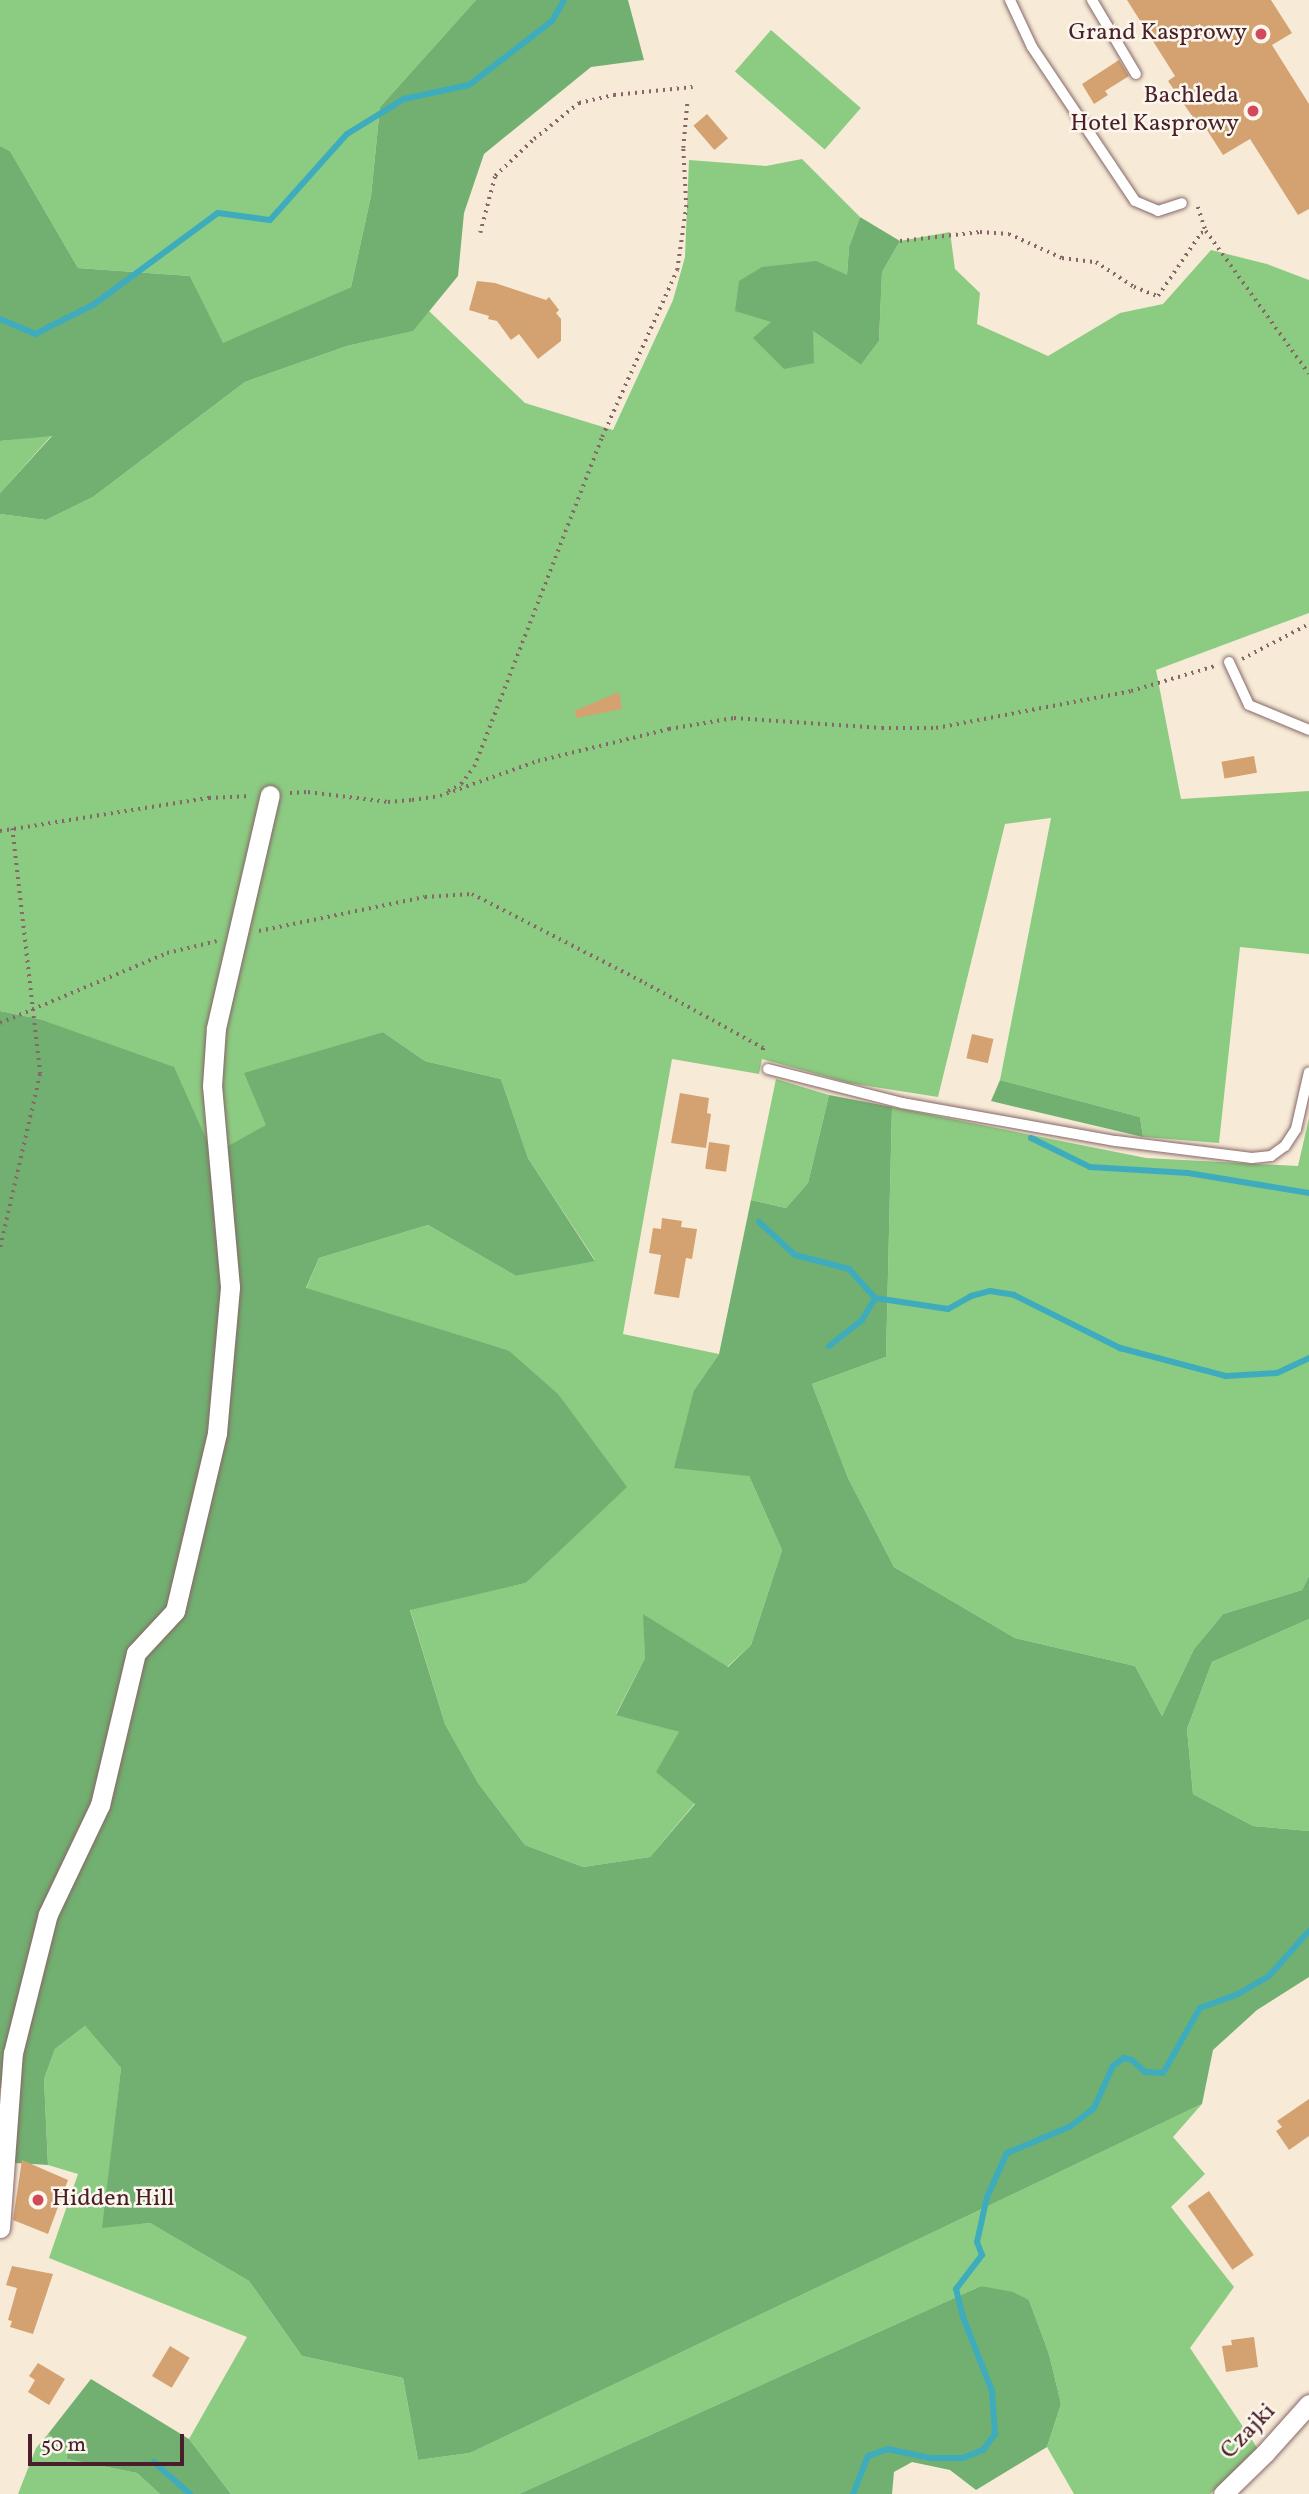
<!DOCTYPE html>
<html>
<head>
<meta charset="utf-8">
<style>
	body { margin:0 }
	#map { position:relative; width:1309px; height:2494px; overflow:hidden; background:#f7ebd7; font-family:Vollkorn,serif }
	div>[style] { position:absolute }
	.green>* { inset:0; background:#8ccc82; transform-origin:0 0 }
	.forest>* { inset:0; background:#71b070 }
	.stream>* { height:6px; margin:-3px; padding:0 3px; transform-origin:3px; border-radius:3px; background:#3facbd }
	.building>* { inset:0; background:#d4a271; transform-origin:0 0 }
	.path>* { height:3.5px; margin-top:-1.75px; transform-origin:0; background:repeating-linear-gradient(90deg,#876667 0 2px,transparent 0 7px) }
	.roads { filter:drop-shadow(0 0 2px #876667) drop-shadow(0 0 2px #876667) }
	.lane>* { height:10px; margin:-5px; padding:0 5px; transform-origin:5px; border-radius:5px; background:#fff }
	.street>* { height:19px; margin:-9.5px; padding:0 9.5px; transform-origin:9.5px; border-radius:9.5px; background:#fff }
	.dots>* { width:19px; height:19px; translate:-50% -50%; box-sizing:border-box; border:4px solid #fbf7ec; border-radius:50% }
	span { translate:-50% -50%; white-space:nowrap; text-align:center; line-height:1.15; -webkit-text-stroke:5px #fbf7ec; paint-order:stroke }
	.poi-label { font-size:24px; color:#4a1f2b }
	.right { translate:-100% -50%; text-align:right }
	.left { translate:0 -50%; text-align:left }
	.street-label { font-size:24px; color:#4a1f2b }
	.scale { position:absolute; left:28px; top:2434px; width:156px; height:32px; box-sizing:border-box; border:4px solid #4a1f2b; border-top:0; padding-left:9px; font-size:21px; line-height:24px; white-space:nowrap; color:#4a1f2b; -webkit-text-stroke:5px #fbf7ec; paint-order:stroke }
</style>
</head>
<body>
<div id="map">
	<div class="green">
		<i style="clip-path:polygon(0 0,476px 0,380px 107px,371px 196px,351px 287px,223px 344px,190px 276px,78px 268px,10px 151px,0 146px)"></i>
		<i style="left:771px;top:30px;width:119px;height:55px;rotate:41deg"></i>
		<i style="clip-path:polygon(802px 159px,860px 217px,849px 247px,847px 275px,813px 331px,861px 365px,879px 341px,882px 272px,900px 241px,950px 232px,955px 269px,980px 293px,977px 324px,1048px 356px,1120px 313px,1163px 304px,1211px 250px,1267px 264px,1309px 280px,1309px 613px,1156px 670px,1181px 799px,1309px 791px,1309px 954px,1240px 947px,1219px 1143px,1143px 1137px,1140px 1117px,1000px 1080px,1051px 818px,1005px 824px,938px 1097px,849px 1083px,762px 1059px,759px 1074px,672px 1059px,623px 1334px,719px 1354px,694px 1390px,749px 1476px,782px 1550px,751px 1645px,727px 1667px,644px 1615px,645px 1658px,616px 1714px,679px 1732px,695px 1803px,650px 1857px,583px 1867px,525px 1845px,478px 1783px,445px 1724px,410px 1609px,526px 1583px,626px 1487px,508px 1350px,306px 1289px,319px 1258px,428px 1225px,516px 1276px,595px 1260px,528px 1158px,501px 1079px,425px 1061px,383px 1032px,245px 1074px,267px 1125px,213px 1154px,39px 1019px,0 1011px,0 514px,46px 520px,93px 497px,245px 382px,347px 346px,412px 331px,429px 311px,525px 403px,613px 430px,673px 300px,685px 257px,689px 160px,766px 166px)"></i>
		<i style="clip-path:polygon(52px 435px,0 493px,0 441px)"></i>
		<i style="clip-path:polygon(776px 1079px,829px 1095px,808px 1183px,786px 1208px,751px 1200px)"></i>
		<i style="clip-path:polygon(892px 1107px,1146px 1158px,1298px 1166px,1309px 1118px,1309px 1576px,1302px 1590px,1223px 1614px,1194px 1649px,1162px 1716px,1135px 1666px,1015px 1638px,894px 1567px,848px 1478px,812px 1384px,886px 1357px)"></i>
		<i style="clip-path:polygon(1309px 1619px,1309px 1831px,1253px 1826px,1193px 1794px,1187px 1729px,1212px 1662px)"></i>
		<i style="clip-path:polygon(85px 2026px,121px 2068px,103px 2227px,150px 2223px,249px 2281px,302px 2356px,403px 2378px,418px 2460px,470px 2453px,1202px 2104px,1173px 2137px,1205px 2174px,1171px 2207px,1234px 2287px,1190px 2348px,1258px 2449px,1210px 2494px,1074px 2494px,1047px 2447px,1061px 2404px,1049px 2354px,1029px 2300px,981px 2286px,519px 2494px,231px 2494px,189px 2439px,247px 2337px,49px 2258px,78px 2174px,48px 2165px,44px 2079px,55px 2049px)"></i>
		<i style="clip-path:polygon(48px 2434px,65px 2446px,67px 2459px,137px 2473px,160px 2494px,18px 2494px,36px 2448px)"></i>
	</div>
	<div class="forest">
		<i style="clip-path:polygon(476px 0,628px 0,644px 60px,591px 67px,484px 154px,464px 213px,458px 276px,413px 331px,347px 346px,245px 382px,93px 497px,46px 520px,0 514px,0 493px,52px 436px,0 441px,0 146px,10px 151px,78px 268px,190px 276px,223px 343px,351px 287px,371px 196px,380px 107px)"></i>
		<i style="clip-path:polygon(860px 217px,900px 241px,882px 272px,879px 341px,861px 365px,813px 331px,814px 363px,784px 369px,753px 338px,771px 322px,735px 311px,739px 281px,762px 267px,816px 261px,847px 275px,849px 247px)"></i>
		<i style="clip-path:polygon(0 1011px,39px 1019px,174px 1067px,213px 1154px,266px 1125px,244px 1073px,383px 1032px,425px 1061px,501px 1079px,528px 1158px,595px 1261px,516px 1276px,428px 1225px,319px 1258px,306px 1288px,508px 1350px,558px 1394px,627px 1487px,526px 1583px,410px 1610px,445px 1724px,478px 1783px,525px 1845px,583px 1867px,650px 1857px,695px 1804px,656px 1772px,679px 1732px,616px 1715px,645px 1658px,643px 1614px,728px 1667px,751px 1645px,782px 1550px,749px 1476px,674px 1468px,694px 1390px,719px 1354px,751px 1200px,786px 1208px,808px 1183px,829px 1095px,892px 1107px,886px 1357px,812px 1384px,848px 1478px,894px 1567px,1015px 1638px,1135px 1666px,1162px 1716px,1194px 1649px,1223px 1614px,1302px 1590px,1309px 1576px,1309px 1619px,1212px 1662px,1187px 1729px,1193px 1794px,1253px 1826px,1309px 1831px,1309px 1977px,1257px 2010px,1213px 2050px,1202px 2104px,470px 2453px,418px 2460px,403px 2378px,302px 2356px,249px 2281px,150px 2223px,102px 2228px,121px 2068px,85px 2026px,55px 2049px,44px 2079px,48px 2165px,0 2162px,12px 2091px,0 2088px)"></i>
		<i style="clip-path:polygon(1000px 1080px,1140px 1117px,1143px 1137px,991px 1101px)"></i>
		<i style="clip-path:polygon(981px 2286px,1013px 2292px,1029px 2300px,1049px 2354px,1061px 2404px,1047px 2447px,976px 2490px,950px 2470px,912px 2462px,894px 2472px,892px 2494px,519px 2494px)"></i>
		<i style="clip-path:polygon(91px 2379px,189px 2439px,231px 2494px,160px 2494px,137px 2473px,67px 2459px,65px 2446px,48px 2434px)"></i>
	</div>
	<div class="stream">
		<i style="left:0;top:319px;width:38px;rotate:23deg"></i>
		<i style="left:35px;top:334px;width:65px;rotate:-26.6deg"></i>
		<i style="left:93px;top:305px;width:155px;rotate:-36.4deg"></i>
		<i style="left:218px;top:213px;width:52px;rotate:7.7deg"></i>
		<i style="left:270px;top:220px;width:115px;rotate:-48.2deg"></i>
		<i style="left:347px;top:134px;width:67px;rotate:-31.6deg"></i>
		<i style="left:404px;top:99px;width:66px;rotate:-12.2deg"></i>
		<i style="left:469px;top:85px;width:105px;rotate:-37.6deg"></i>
		<i style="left:552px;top:21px;width:24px;rotate:-60deg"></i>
		<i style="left:1031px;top:1138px;width:66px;rotate:26.2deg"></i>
		<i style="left:1090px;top:1167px;width:98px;rotate:3.5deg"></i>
		<i style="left:1188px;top:1173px;width:123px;rotate:9.4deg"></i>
		<i style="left:759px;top:1222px;width:49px;rotate:42.5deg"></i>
		<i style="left:795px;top:1255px;width:56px;rotate:14.5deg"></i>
		<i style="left:849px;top:1269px;width:39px;rotate:48deg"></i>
		<i style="left:875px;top:1298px;width:74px;rotate:8.6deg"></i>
		<i style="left:948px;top:1309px;width:26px;rotate:-29deg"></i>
		<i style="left:971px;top:1296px;width:20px;rotate:-15deg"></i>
		<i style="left:990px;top:1291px;width:24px;rotate:9deg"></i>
		<i style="left:1014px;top:1295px;width:119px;rotate:26.6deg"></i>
		<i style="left:1120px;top:1348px;width:110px;rotate:14.8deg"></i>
		<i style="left:1226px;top:1376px;width:51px;rotate:-3.4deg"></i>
		<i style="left:1277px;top:1373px;width:35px;rotate:-25deg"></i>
		<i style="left:829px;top:1346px;width:42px;rotate:-38.2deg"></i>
		<i style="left:862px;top:1320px;width:26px;rotate:-59deg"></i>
		<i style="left:154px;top:2462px;width:48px;rotate:41.6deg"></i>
		<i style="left:853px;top:2494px;width:41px;rotate:-68.5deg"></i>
		<i style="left:868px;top:2456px;width:21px;rotate:-19deg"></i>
		<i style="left:888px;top:2449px;width:43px;rotate:12.1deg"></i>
		<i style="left:930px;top:2458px;width:33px"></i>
		<i style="left:963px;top:2458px;width:22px;rotate:-22deg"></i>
		<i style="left:983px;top:2450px;width:20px;rotate:-53deg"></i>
		<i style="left:995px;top:2434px;width:43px;rotate:-94deg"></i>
		<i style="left:992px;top:2391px;width:79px;rotate:-111.4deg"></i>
		<i style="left:963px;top:2317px;width:29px;rotate:-104deg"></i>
		<i style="left:956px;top:2289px;width:43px;rotate:-52.6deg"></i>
		<i style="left:982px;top:2255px;width:14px;rotate:-111deg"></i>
		<i style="left:977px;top:2242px;width:46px;rotate:-77.5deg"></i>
		<i style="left:987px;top:2197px;width:48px;rotate:-65.6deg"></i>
		<i style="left:1007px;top:2153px;width:69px;rotate:-22.9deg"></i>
		<i style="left:1071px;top:2126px;width:29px;rotate:-38deg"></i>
		<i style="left:1094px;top:2108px;width:46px;rotate:-65.7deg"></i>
		<i style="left:1113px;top:2066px;width:14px;rotate:-36deg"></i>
		<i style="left:1124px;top:2058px;width:8px;rotate:14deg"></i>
		<i style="left:1132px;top:2060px;width:18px;rotate:43deg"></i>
		<i style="left:1145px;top:2072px;width:18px;rotate:3deg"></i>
		<i style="left:1163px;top:2073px;width:75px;rotate:-60.4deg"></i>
		<i style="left:1200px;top:2008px;width:40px;rotate:-20.2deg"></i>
		<i style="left:1238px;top:1994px;width:36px;rotate:-30deg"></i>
		<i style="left:1269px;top:1976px;width:60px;rotate:-48.4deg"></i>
	</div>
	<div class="building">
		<i style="clip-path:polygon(1127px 0,1271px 0,1292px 33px,1272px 45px,1309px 104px,1309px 209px,1298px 215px,1250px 139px,1223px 155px,1207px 130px,1203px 132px,1168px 81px,1175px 76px)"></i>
		<i style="clip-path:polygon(1119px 60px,1129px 76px,1105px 91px,1108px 95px,1094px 104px,1082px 84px)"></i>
		<i style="left:707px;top:114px;width:32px;height:18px;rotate:49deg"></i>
		<i style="clip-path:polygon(477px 281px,495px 283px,546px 300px,549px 297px,559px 310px,556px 313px,561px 319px,561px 341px,538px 359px,519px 334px,511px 340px,497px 321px,488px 319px,489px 316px,469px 310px)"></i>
		<i style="clip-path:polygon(619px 692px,622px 709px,577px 718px,574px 711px)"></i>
		<i style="left:1254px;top:756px;width:17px;height:33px;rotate:80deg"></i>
		<i style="left:972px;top:1034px;width:22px;height:25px;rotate:13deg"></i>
		<i style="clip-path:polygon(680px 1093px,709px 1098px,707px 1113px,711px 1114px,706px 1148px,671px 1143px)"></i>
		<i style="left:709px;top:1142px;width:21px;height:27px;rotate:8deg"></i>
		<i style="clip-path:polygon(662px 1218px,682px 1221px,681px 1227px,697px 1229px,692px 1259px,686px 1258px,679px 1298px,654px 1294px,661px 1255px,649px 1253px,653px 1228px,661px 1229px)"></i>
		<i style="clip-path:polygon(1309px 2099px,1309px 2136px,1289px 2150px,1276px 2131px,1282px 2127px,1277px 2121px)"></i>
		<i style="clip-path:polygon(22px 2160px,68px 2180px,48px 2234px,13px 2220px)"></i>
		<i style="left:1209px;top:2191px;width:78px;height:26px;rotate:55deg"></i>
		<i style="clip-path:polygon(12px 2266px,53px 2274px,33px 2334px,10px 2327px,12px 2321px,8px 2320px,17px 2288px,6px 2285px)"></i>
		<i style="clip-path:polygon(1254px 2337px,1258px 2367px,1226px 2372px,1222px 2346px,1232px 2345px,1231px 2340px)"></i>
		<i style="left:170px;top:2346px;width:23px;height:35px;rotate:31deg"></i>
		<i style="clip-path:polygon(38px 2363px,65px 2379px,49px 2405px,28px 2392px,35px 2380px,29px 2376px)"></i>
	</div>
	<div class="path">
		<i style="left:1198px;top:207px;width:25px;rotate:72deg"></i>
		<i style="left:1206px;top:231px;width:176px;rotate:54.2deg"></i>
		<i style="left:480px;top:233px;width:59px;rotate:-75.3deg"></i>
		<i style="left:495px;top:176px;width:54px;rotate:-43.5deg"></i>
		<i style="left:534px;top:139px;width:58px;rotate:-38.7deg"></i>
		<i style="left:579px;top:103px;width:36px;rotate:-13deg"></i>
		<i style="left:614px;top:95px;width:79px;rotate:-5.8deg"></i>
		<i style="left:900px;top:241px;width:81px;rotate:-6.4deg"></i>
		<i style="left:980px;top:232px;width:29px;rotate:4deg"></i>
		<i style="left:1009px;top:234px;width:58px;rotate:24.4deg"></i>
		<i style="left:1062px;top:258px;width:34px;rotate:7deg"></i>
		<i style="left:1096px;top:262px;width:45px;rotate:33.3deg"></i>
		<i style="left:1134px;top:287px;width:26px;rotate:21deg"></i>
		<i style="left:1158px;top:296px;width:76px;rotate:-55.7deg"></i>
		<i style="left:1201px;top:233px;width:5px;rotate:-22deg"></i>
		<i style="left:1242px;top:659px;width:76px;rotate:-27.6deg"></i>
		<i style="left:448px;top:791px;width:15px;rotate:-28deg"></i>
		<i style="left:461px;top:784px;width:21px;rotate:-53deg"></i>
		<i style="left:474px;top:767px;width:354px;rotate:-68.8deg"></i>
		<i style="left:602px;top:437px;width:183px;rotate:-65.8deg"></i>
		<i style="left:677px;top:270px;width:64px;rotate:-81.9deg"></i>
		<i style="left:686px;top:207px;width:59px;rotate:-92.9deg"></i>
		<i style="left:683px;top:148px;width:44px;rotate:-84.8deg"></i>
		<i style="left:290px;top:793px;width:18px;rotate:-3deg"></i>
		<i style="left:308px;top:792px;width:81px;rotate:7.1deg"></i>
		<i style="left:388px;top:802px;width:24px;rotate:-5deg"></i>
		<i style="left:412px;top:800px;width:28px;rotate:-8deg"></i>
		<i style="left:440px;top:796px;width:104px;rotate:-19.7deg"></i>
		<i style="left:538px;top:761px;width:135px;rotate:-13.7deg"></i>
		<i style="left:669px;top:729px;width:66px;rotate:-9.6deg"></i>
		<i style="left:734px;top:718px;width:148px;rotate:3.9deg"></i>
		<i style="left:882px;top:728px;width:54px"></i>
		<i style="left:936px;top:728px;width:198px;rotate:-10.7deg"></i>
		<i style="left:1131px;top:691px;width:88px;rotate:-16.6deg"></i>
		<i style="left:0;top:831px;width:212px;rotate:-9deg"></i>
		<i style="left:209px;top:798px;width:42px;rotate:-2.7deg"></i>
		<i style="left:259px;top:931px;width:169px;rotate:-11.6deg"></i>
		<i style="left:425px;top:897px;width:47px;rotate:-3.7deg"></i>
		<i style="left:472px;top:894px;width:195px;rotate:27.2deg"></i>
		<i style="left:645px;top:983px;width:135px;rotate:28.8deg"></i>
		<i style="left:763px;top:1048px;width:6px;rotate:81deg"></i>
		<i style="left:0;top:1023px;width:181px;rotate:-22.7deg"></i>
		<i style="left:167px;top:953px;width:51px;rotate:-13.5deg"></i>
		<i style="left:0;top:1247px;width:178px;rotate:-77deg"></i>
		<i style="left:40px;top:1074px;width:247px;rotate:-96.5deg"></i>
	</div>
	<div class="roads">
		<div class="lane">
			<i style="left:1010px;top:0;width:52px;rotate:64.9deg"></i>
			<i style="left:1032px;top:47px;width:185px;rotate:56.2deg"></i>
			<i style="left:1135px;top:201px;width:25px;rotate:23deg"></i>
			<i style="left:1158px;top:211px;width:25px;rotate:-18deg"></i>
			<i style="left:1092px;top:0;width:86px;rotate:59.3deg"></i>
			<i style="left:1229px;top:662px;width:47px;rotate:65.1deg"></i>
			<i style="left:1249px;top:705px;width:65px;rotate:22.6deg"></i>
			<i style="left:768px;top:1069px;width:138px;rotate:14.2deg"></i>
			<i style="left:902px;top:1103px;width:217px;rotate:10.1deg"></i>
			<i style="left:1116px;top:1141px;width:137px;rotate:7.1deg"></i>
			<i style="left:1252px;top:1158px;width:19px;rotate:-6deg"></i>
			<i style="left:1271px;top:1156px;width:17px;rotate:-36deg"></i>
			<i style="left:1285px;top:1146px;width:20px;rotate:-57deg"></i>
			<i style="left:1296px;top:1129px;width:58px;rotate:-77.2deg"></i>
		</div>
		<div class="street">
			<i style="left:0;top:2228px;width:175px;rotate:-85.8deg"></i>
			<i style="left:13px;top:2053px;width:143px;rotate:-75.9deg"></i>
			<i style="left:48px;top:1914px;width:121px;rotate:-64.5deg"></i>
			<i style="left:100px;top:1805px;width:156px;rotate:-76.7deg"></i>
			<i style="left:136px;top:1653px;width:57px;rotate:-47.1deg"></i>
			<i style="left:175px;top:1611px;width:183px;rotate:-76.7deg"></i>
			<i style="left:217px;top:1433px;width:147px;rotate:-84.9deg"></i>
			<i style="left:230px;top:1287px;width:202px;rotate:-95.1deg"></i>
			<i style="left:212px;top:1086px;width:58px;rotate:-86.1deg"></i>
			<i style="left:216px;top:1028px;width:239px;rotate:-77deg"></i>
			<i style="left:1223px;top:2494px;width:59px;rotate:-44.3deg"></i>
			<i style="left:1265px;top:2453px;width:66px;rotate:-48.1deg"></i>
		</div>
	</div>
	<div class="dots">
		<i style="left:1261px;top:34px;background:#d1495b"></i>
		<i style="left:1253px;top:111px;background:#d1495b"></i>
		<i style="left:38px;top:2200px;background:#d1495b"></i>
	</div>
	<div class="poi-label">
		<span class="right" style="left:1247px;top:34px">Grand Kasprowy</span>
		<span class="right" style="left:1239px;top:111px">Bachleda<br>Hotel Kasprowy</span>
		<span class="left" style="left:52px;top:2200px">Hidden Hill</span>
	</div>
	<div class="street-label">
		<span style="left:1249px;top:2432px;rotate:-46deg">Czajki</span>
	</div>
	<div class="scale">50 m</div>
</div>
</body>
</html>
